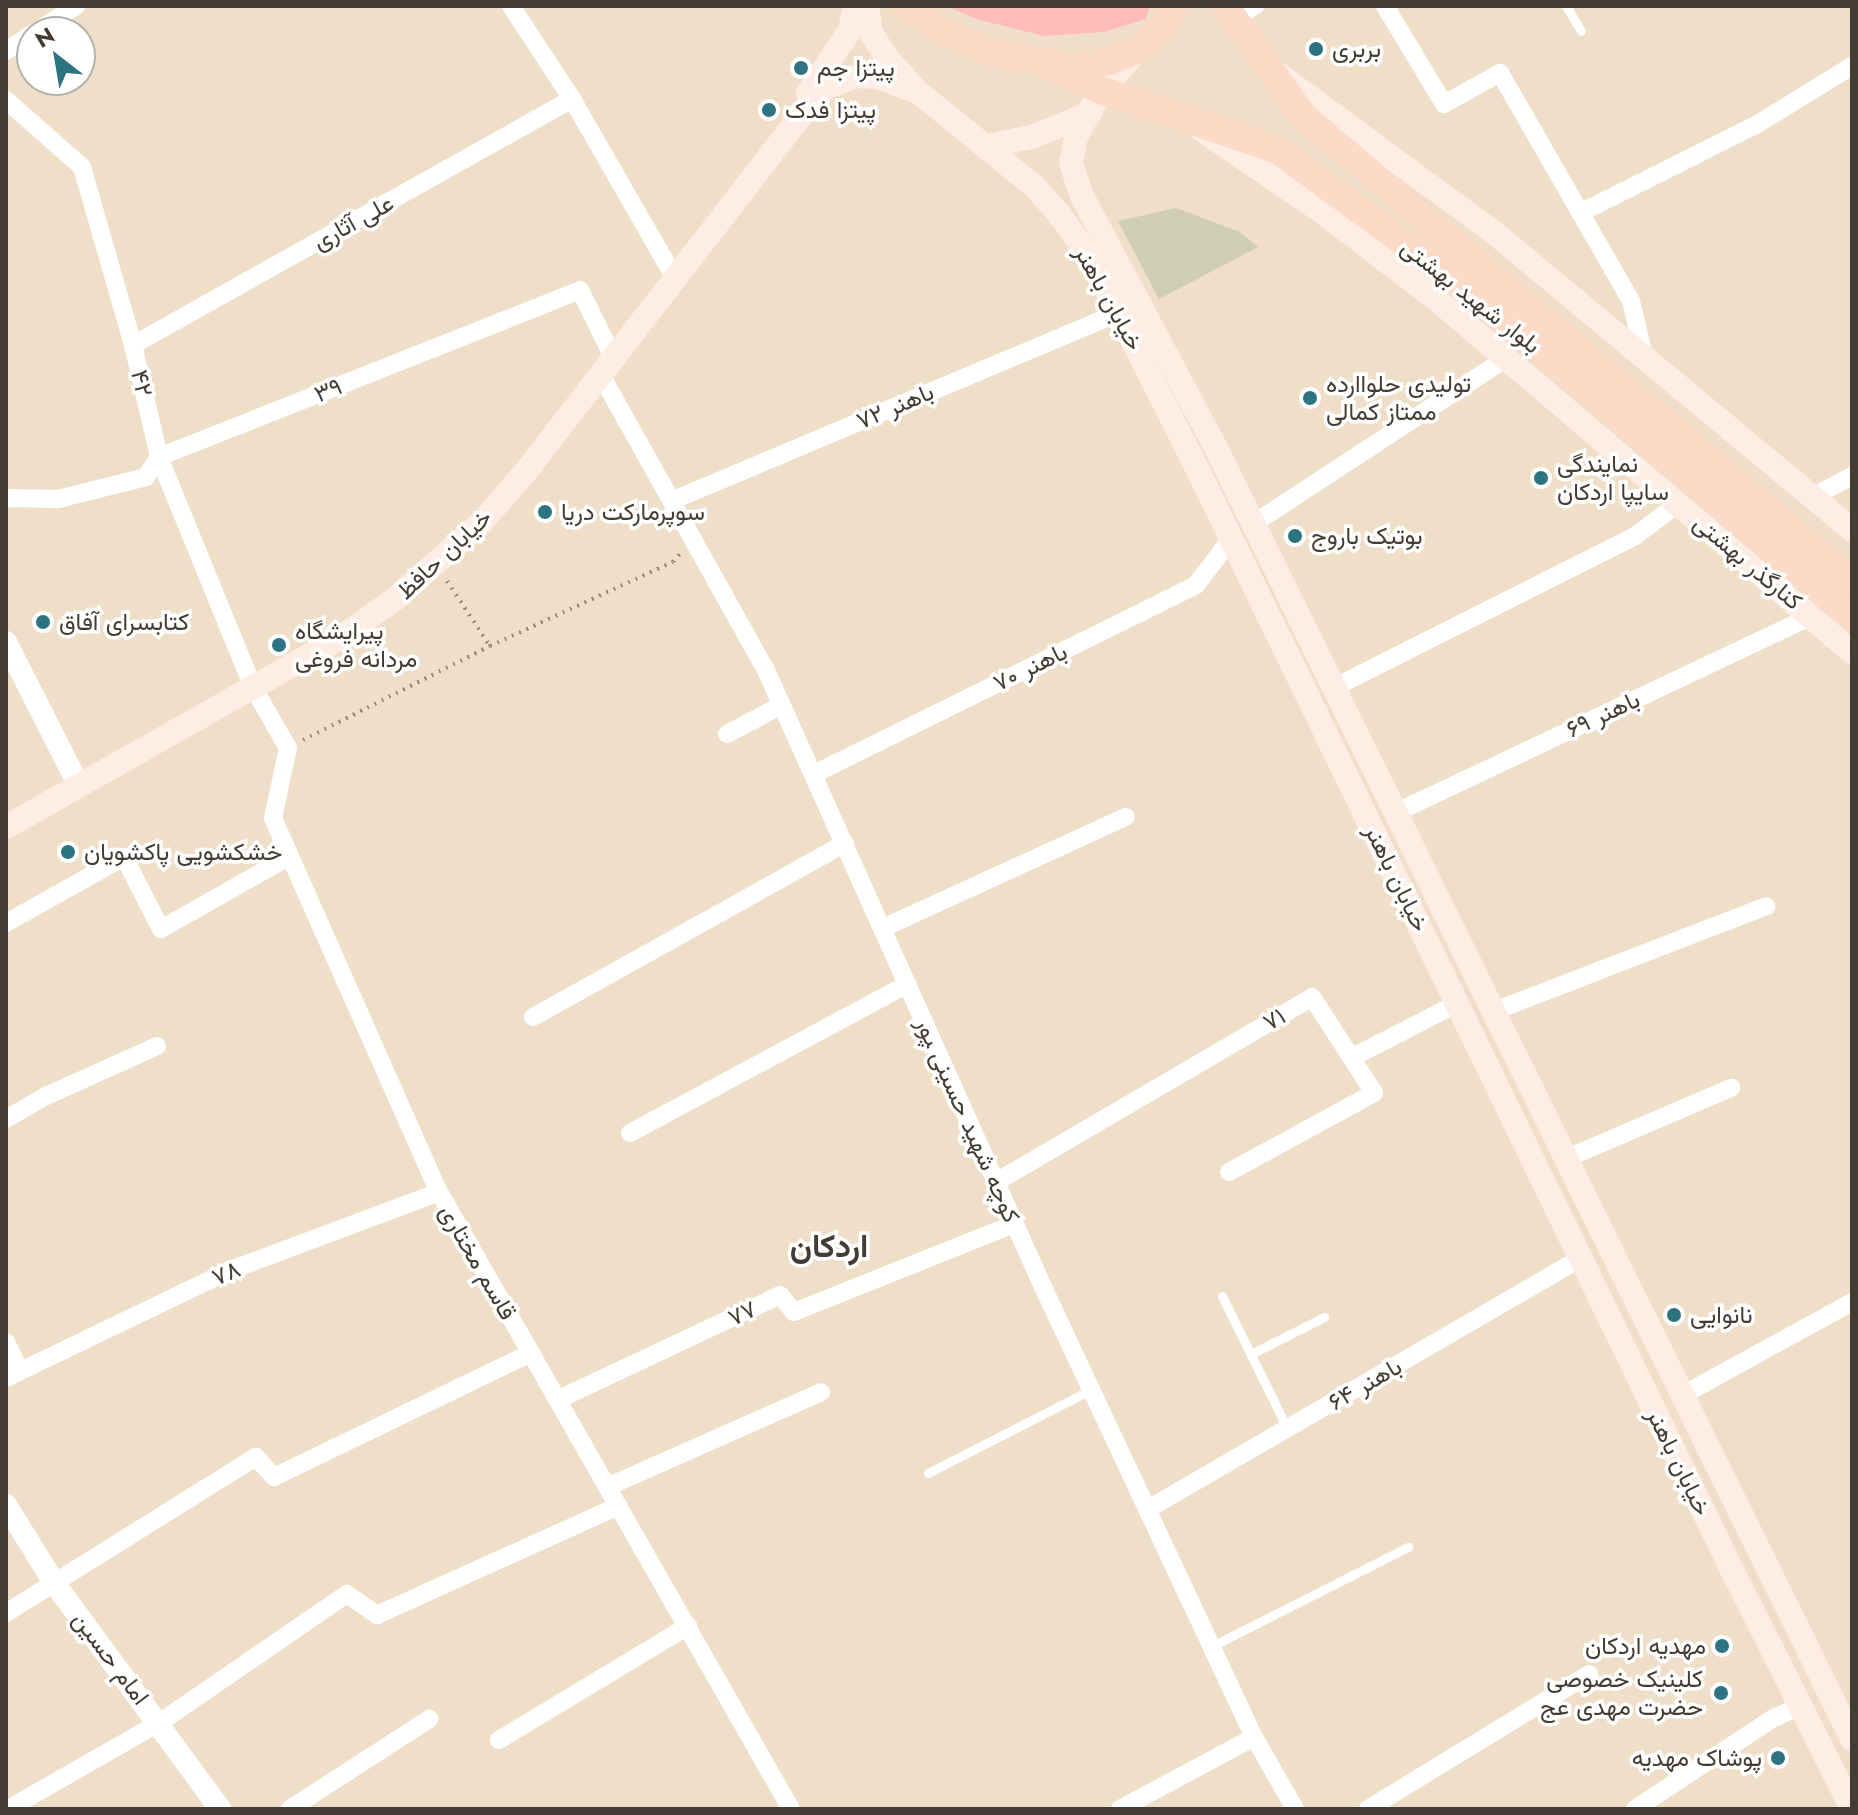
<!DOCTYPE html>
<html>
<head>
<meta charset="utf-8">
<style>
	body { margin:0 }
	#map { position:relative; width:1858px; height:1815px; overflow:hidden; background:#efdfc8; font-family:Jost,Vazirmatn,sans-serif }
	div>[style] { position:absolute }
	.green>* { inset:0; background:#febdb9 }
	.building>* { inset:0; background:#cfcdb3 }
	.path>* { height:4px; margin-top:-2px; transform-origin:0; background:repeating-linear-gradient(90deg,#978c7c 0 2px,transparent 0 8px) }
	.service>* { height:9px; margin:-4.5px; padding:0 4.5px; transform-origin:4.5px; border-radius:4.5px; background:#fff }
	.minor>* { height:18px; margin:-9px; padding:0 9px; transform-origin:9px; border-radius:9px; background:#fff }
	.tertiary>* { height:22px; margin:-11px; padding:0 11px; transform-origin:11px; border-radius:11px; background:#fff }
	.secondary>* { height:24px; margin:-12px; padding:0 12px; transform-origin:12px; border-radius:12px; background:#feede4 }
	.primary>* { height:28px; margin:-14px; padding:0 14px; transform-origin:14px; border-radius:14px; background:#fcdac8 }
	.dots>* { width:22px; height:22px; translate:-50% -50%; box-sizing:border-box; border:4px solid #fff; border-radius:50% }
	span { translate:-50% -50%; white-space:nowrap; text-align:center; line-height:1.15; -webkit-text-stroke:7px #fff; paint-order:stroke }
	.poi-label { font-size:24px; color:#423c33 }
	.left { translate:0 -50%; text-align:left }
	.right { translate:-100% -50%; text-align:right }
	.street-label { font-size:24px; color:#423c33 }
	.district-label { font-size:32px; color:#423c33; font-weight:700 }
	.frame { position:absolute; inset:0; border:8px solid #423c33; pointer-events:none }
	.north { position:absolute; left:16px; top:16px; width:80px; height:80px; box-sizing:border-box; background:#fff; border:2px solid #b3b1ad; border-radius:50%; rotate:329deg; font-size:22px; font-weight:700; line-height:32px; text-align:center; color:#423c33 }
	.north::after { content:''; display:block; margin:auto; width:28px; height:36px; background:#2d7381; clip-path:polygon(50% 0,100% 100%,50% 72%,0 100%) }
</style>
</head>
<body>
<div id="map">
	<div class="green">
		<i style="clip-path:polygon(947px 6px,1150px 6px,1146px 19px,1104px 32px,1044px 36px,976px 19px)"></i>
	</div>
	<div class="building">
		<i style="clip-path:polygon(1176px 208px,1240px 232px,1258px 247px,1159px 299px,1118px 221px)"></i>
	</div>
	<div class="path">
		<i style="left:447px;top:581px;width:78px;rotate:56.5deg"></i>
		<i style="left:303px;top:740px;width:209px;rotate:-26.7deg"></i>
		<i style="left:490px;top:646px;width:201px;rotate:-24.7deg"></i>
		<i style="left:673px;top:562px;width:13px;rotate:-51deg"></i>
	</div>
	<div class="service">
		<i style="left:1566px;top:6px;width:29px;rotate:59deg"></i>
		<i style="left:1222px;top:1296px;width:147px;rotate:63.8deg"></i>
		<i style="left:1251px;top:1354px;width:82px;rotate:-26.9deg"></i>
		<i style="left:928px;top:1473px;width:184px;rotate:-27.1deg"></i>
		<i style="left:1212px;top:1646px;width:220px;rotate:-26.8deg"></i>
	</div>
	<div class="minor">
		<i style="left:511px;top:6px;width:111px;rotate:56.7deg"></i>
		<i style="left:572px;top:99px;width:207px;rotate:60.1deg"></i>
		<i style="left:1385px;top:6px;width:114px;rotate:59deg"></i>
		<i style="left:1444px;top:104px;width:64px;rotate:-29deg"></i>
		<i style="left:1500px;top:73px;width:263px;rotate:60.1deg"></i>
		<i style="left:1631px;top:301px;width:57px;rotate:76.7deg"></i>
		<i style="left:1233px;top:19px;width:26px;rotate:-31deg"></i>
		<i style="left:36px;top:32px;width:48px;rotate:-33deg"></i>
		<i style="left:6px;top:51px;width:31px;rotate:-33deg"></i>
		<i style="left:6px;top:100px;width:101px;rotate:41.4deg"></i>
		<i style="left:82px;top:167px;width:185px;rotate:74deg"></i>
		<i style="left:133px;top:345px;width:115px;rotate:76.9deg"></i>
		<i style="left:159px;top:457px;width:248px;rotate:67.8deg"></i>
		<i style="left:253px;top:687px;width:70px;rotate:60.2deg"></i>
		<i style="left:288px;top:748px;width:72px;rotate:102.1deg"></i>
		<i style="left:273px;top:818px;width:409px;rotate:66.1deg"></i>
		<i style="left:439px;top:1192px;width:710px;rotate:60.3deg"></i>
		<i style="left:1580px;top:213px;width:197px;rotate:-26.6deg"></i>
		<i style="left:1756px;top:125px;width:113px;rotate:-31.6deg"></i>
		<i style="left:133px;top:345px;width:503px;rotate:-29.26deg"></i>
		<i style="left:601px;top:375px;width:336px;rotate:60.8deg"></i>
		<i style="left:765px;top:668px;width:681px;rotate:65.81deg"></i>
		<i style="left:1044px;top:1289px;width:495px;rotate:64.9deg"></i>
		<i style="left:1254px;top:1737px;width:83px;rotate:60.3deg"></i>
		<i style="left:1814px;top:496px;width:43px;rotate:-27.8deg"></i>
		<i style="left:6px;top:498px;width:52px;rotate:1.1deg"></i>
		<i style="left:58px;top:499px;width:91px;rotate:-14deg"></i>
		<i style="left:146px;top:477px;width:24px;rotate:-57deg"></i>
		<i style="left:159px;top:457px;width:453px;rotate:-21.6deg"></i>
		<i style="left:580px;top:290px;width:77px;rotate:63.8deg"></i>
		<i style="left:671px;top:501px;width:486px;rotate:-22.8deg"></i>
		<i style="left:1253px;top:524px;width:303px;rotate:-33.2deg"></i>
		<i style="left:1333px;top:688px;width:338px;rotate:-26.7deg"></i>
		<i style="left:1635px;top:536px;width:55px;rotate:-36.9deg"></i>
		<i style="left:727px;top:734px;width:62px;rotate:-27.8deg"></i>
		<i style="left:814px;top:774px;width:426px;rotate:-26.3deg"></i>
		<i style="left:1196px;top:585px;width:56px;rotate:-52.9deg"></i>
		<i style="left:1395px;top:813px;width:460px;rotate:-25.3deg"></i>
		<i style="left:6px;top:923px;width:135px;rotate:-29.2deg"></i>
		<i style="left:124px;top:857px;width:81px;rotate:62.8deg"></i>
		<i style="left:161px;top:929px;width:148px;rotate:-29.5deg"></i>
		<i style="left:883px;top:928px;width:267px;rotate:-24.6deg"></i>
		<i style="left:1492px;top:1012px;width:294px;rotate:-21.1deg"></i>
		<i style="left:533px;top:1017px;width:357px;rotate:-29.1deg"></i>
		<i style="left:1351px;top:1058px;width:120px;rotate:-27.2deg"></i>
		<i style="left:6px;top:1119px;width:44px;rotate:-30.1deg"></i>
		<i style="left:44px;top:1097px;width:124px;rotate:-24.3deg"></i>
		<i style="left:630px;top:1133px;width:315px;rotate:-28.2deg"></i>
		<i style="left:1565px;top:1159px;width:181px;rotate:-23.2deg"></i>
		<i style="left:996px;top:1182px;width:366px;rotate:-30.3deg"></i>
		<i style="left:1312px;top:997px;width:114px;rotate:57.1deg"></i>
		<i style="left:1374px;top:1093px;width:165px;rotate:151.4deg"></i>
		<i style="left:6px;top:1342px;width:30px;rotate:64deg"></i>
		<i style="left:6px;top:1378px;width:246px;rotate:-25.7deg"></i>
		<i style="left:228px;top:1271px;width:225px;rotate:-20.5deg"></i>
		<i style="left:1681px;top:1396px;width:195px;rotate:-28.8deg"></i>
		<i style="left:557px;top:1400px;width:246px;rotate:-25.2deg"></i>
		<i style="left:780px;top:1295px;width:22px;rotate:51deg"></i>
		<i style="left:794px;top:1312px;width:237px;rotate:-21.8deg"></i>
		<i style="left:607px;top:1487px;width:234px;rotate:-23.9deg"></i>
		<i style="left:1148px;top:1509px;width:500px;rotate:-30.1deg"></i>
		<i style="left:6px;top:1613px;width:295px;rotate:-32deg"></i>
		<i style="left:256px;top:1457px;width:27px;rotate:48deg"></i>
		<i style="left:274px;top:1477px;width:284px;rotate:-25.8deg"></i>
		<i style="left:499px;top:1740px;width:221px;rotate:-31.1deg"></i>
		<i style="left:8px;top:1809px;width:174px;rotate:-29.7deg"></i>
		<i style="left:159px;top:1723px;width:228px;rotate:-34.5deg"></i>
		<i style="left:347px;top:1594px;width:37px;rotate:35deg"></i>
		<i style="left:377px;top:1615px;width:265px;rotate:-24.3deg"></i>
		<i style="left:290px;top:1809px;width:166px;rotate:-32.9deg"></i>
		<i style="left:1120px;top:1809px;width:152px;rotate:-28.2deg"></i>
		<i style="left:1368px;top:1809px;width:259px;rotate:-31.4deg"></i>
		<i style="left:1635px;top:1809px;width:164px;rotate:-33.3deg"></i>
		<i style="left:1772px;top:1719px;width:31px;rotate:-25deg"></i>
	</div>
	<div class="tertiary">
		<i style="left:6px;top:642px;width:161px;rotate:63.1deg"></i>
		<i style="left:6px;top:1505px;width:93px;rotate:58.2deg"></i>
		<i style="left:55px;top:1584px;width:279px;rotate:53.7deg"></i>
	</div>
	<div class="secondary">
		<i style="left:867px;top:6px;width:27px;rotate:82deg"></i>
		<i style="left:871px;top:33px;width:31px;rotate:57deg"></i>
		<i style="left:888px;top:59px;width:45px;rotate:47.7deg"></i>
		<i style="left:918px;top:92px;width:148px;rotate:39deg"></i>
		<i style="left:1033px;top:185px;width:39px;rotate:48deg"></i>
		<i style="left:1059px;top:214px;width:55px;rotate:54.6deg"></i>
		<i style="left:1091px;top:259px;width:223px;rotate:63.1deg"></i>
		<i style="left:1192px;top:458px;width:1234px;rotate:64.1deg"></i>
		<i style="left:1731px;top:1568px;width:270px;rotate:63.3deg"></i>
		<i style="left:1138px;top:50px;width:54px;rotate:132.8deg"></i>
		<i style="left:1101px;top:90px;width:53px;rotate:118deg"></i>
		<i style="left:1076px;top:137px;width:26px;rotate:101deg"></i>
		<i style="left:1071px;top:163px;width:35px;rotate:72deg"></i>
		<i style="left:1082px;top:196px;width:279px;rotate:62deg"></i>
		<i style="left:1213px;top:442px;width:1446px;rotate:63.77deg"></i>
		<i style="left:1278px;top:74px;width:265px;rotate:36.3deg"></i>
		<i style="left:1492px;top:231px;width:468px;rotate:39.7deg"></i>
		<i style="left:808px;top:93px;width:76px;rotate:-56.3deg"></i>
		<i style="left:850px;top:30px;width:25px;rotate:-78deg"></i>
		<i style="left:1202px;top:130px;width:140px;rotate:34.3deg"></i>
		<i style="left:1318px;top:209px;width:147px;rotate:37.3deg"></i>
		<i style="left:1435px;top:298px;width:547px;rotate:40.33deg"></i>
		<i style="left:986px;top:146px;width:47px;rotate:-11.1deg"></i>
		<i style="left:1032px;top:137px;width:63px;rotate:-22.5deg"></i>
		<i style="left:6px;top:827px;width:384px;rotate:-29.5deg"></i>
		<i style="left:340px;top:638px;width:67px;rotate:-35.3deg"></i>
		<i style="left:395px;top:599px;width:115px;rotate:-41.5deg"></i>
		<i style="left:481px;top:523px;width:70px;rotate:-49deg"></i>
		<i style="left:527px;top:470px;width:469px;rotate:-52.3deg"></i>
		<i style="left:814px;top:99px;width:18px;rotate:-43deg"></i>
		<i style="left:827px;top:87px;width:32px;rotate:-20deg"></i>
		<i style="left:857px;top:76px;width:21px;rotate:3deg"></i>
		<i style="left:878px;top:77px;width:36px;rotate:21deg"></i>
	</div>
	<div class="primary">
		<i style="left:904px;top:6px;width:49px;rotate:32.4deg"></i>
		<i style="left:945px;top:32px;width:48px;rotate:24.4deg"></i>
		<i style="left:989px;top:52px;width:85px;rotate:10.1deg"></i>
		<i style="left:1073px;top:67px;width:37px;rotate:-9deg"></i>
		<i style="left:1110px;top:61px;width:32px;rotate:-22deg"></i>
		<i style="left:1140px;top:49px;width:32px;rotate:-44deg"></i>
		<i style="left:1163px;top:27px;width:24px;rotate:-60deg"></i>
		<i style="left:1225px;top:6px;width:136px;rotate:54.6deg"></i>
		<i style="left:1304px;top:117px;width:718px;rotate:40.26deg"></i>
		<i style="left:1038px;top:61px;width:69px;rotate:24.7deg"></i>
		<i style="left:1101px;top:90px;width:187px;rotate:18.7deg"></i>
		<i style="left:1278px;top:150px;width:186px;rotate:36.3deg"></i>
		<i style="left:1428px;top:260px;width:130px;rotate:38.5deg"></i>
		<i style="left:1530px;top:341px;width:424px;rotate:40.6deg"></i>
	</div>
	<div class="dots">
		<i style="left:1316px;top:49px;background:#2d7381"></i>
		<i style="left:801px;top:68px;background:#2d7381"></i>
		<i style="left:769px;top:110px;background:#2d7381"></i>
		<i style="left:1310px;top:398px;background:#2d7381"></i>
		<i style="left:1541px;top:478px;background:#2d7381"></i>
		<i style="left:545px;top:512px;background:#2d7381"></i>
		<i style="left:1295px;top:536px;background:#2d7381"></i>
		<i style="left:43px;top:622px;background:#2d7381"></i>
		<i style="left:279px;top:645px;background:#2d7381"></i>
		<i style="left:68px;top:852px;background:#2d7381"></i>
		<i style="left:1674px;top:1315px;background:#2d7381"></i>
		<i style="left:1722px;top:1646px;background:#2d7381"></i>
		<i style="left:1721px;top:1693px;background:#2d7381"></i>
		<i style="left:1778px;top:1758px;background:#2d7381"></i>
	</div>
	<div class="poi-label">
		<span class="left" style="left:1332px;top:49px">بربری</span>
		<span class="left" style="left:817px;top:68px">پیتزا جم</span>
		<span class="left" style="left:785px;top:110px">پیتزا فدک</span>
		<span class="left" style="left:1326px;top:398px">تولیدی حلواارده<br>ممتاز کمالی</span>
		<span class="left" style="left:1557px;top:478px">نمایندگی<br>سایپا اردکان</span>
		<span class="left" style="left:561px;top:512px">سوپرمارکت دریا</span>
		<span class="left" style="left:1311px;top:536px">بوتیک باروج</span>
		<span class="left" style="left:59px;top:622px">کتابسرای آفاق</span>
		<span class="left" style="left:295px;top:645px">پیرایشگاه<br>مردانه فروغی</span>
		<span class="left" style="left:84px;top:852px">خشکشویی پاکشویان</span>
		<span class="left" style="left:1690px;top:1315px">نانوایی</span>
		<span class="right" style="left:1706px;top:1646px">مهدیه اردکان</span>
		<span class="right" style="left:1703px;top:1693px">کلینیک خصوصی<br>حضرت مهدی عج</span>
		<span class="right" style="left:1762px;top:1758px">پوشاک مهدیه</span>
	</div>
	<div class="street-label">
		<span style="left:353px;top:222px;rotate:-29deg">علی آثاری</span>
		<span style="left:1471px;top:296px;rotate:38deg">بلوار شهید بهشتی</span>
		<span style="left:1109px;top:298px;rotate:61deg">خیابان باهنر</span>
		<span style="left:142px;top:383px;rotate:77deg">۴۲</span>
		<span style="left:328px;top:390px;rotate:-22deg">۳۹</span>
		<span style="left:895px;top:406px;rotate:-23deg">باهنر ۷۲</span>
		<span style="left:444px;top:554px;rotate:-43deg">خیابان حافظ</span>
		<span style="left:1748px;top:562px;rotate:40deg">کنارگذر بهشتی</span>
		<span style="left:1030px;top:667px;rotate:-26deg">باهنر ۷۰</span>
		<span style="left:1603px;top:714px;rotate:-25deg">باهنر ۶۹</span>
		<span style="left:1397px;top:878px;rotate:64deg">خیابان باهنر</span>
		<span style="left:1274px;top:1019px;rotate:-30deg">۷۱</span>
		<span style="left:968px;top:1120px;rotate:66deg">کوچه شهید حسینی ‍پور</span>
		<span style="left:478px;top:1262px;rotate:60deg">قاسم مختاری</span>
		<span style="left:226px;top:1273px;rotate:-23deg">۷۸</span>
		<span style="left:742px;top:1313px;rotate:-25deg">۷۷</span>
		<span style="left:1365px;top:1384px;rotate:-30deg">باهنر ۶۴</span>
		<span style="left:1679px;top:1462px;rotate:64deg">خیابان باهنر</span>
		<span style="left:111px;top:1658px;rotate:53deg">امام حسین</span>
	</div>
	<div class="district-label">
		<span style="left:829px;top:1246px">اردکان</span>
	</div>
	<div class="frame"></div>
	<div class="north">N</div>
</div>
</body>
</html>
